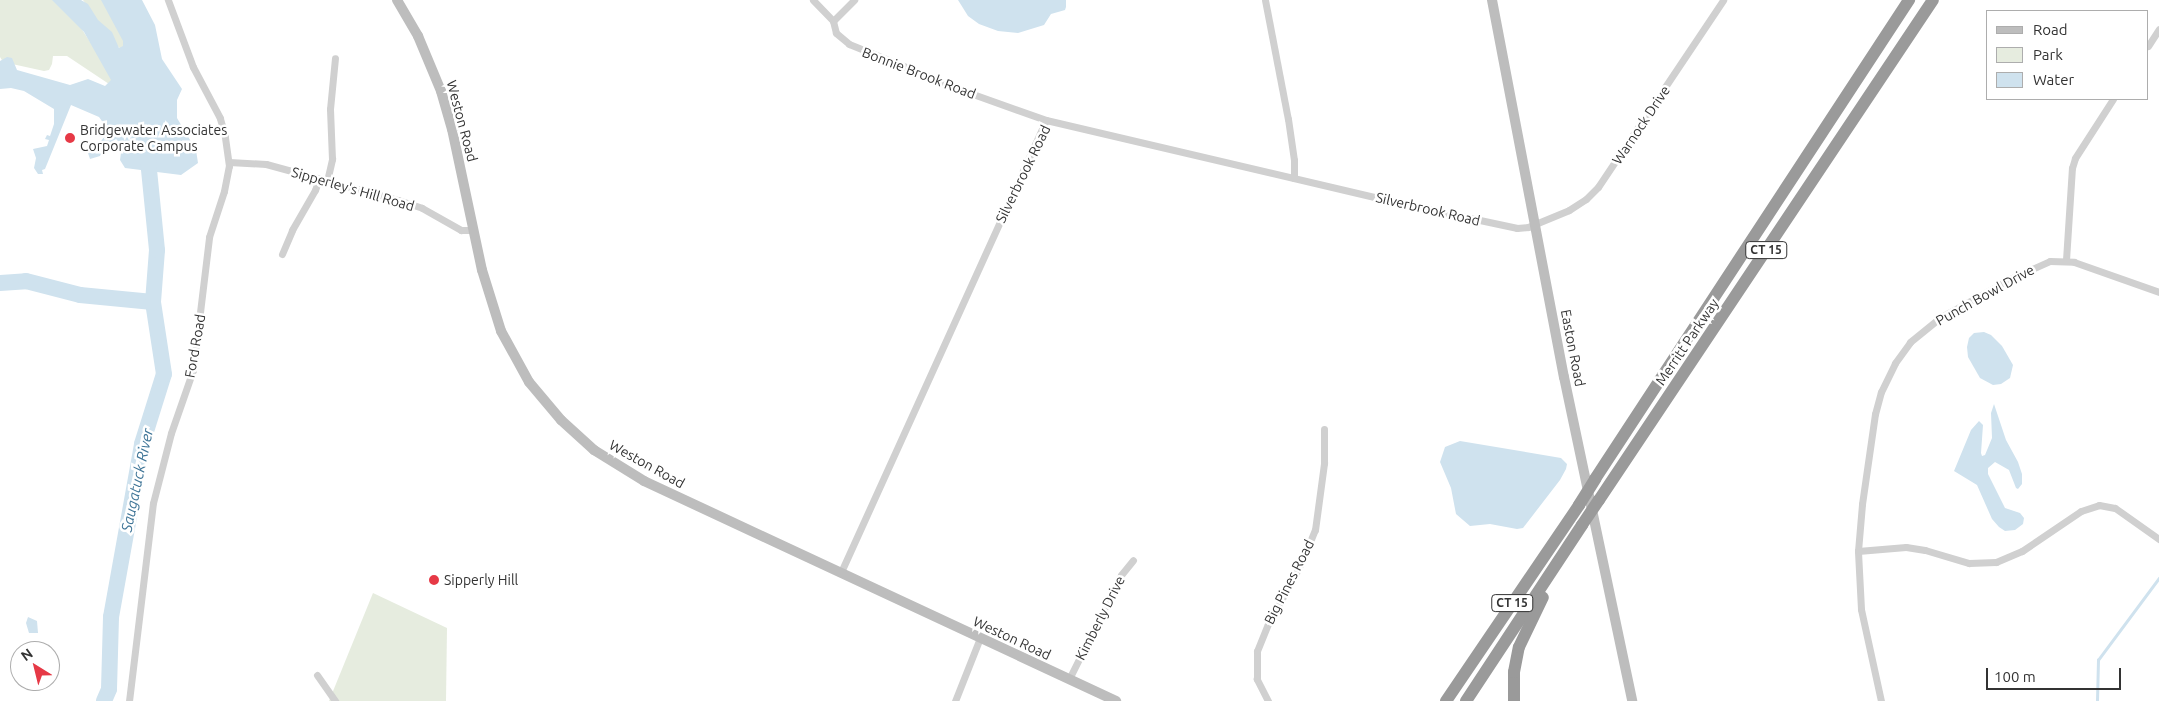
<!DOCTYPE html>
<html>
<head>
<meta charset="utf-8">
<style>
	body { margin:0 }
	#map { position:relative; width:2159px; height:701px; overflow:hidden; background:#fff; font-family:Ubuntu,sans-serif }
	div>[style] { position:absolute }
	.green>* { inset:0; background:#e6ecdf }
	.water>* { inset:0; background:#cfe2ee }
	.stream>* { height:2.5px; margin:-1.25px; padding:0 1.25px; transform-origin:1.25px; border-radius:1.25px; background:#cfe2ee }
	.river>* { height:16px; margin:-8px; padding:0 8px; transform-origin:8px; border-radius:8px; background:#cfe2ee }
	.street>* { height:7px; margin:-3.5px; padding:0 3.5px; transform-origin:3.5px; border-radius:3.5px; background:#d0d0d0 }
	.secondary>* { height:10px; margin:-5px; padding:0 5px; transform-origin:5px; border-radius:5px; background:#bdbdbd }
	.highway>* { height:12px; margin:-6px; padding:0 6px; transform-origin:6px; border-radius:6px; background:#9a9a9a }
	.highway-bridge>* { height:12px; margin:-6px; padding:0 6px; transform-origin:6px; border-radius:6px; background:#9a9a9a }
	.dots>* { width:14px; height:14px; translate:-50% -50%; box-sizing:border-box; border:2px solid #fff; border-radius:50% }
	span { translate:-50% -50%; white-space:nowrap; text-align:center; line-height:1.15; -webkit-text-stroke:5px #fff; paint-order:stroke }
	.shield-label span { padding:1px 4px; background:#fff; border:1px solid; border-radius:4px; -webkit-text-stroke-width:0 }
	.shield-label { font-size:12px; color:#333; font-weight:700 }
	.street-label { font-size:14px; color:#333 }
	.poi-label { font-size:14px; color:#333 }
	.left { translate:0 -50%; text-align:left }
	.water-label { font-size:15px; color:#3f7597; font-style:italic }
	.legend { position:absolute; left:1986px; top:10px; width:162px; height:90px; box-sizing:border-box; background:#fff; border:1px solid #adadad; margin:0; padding:6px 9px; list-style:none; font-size:15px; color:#333 }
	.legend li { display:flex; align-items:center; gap:10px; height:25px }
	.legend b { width:25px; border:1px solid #adadad }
	.north { position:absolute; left:10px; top:641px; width:50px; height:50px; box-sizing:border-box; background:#fff; border:1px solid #adadad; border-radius:50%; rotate:324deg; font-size:14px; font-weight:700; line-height:20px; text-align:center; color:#333 }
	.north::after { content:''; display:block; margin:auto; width:18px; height:22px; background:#e63946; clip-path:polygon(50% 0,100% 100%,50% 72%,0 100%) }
	.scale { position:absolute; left:1986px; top:668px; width:135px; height:22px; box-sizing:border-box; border:2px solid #333; border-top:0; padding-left:6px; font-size:15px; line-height:18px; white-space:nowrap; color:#333; -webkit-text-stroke:4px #fff; paint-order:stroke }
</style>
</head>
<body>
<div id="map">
	<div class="green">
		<i style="clip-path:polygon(0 0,63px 0,112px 76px,115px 88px,67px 56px,53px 56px,52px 64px,49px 70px,44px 71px,3px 62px,0 57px)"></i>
		<i style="clip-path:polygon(83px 0,111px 0,124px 32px,123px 51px,112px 41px)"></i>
		<i style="clip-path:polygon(373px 593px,447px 628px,446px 701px,329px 701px)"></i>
	</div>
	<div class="water">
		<i style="clip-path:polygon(52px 0,81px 0,88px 4px,98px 20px,112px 32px,119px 48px,123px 46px,123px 41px,101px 0,142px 0,155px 25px,162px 59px,182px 89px,177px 100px,177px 118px,196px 150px,198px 163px,181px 175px,125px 168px,120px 160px,122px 145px,116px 139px,109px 144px,100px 156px,90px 159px,88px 153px,92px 145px,100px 142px,105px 136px,104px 124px,99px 117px,71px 105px,45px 169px,42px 170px,43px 174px,38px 174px,34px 168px,36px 158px,33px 149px,47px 146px,49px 140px,45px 139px,47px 135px,50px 136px,54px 124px,54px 109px,24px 91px,11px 88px,0 89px,0 61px,7px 57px,12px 58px,17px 70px,70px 85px,88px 79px,105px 86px,111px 80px,84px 32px)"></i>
		<i style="clip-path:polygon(958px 0,1066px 0,1066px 7px,1065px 10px,1051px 14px,1044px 25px,1018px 33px,998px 31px,979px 24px,968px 16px)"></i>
		<i style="clip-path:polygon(1984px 332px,1991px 335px,2002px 346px,2013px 365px,2010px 378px,2001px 384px,1993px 385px,1980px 378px,1968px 357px,1967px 347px,1969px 338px,1974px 333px)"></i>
		<i style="clip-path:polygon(1994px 404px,2006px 440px,2018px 462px,2022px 474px,2022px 484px,2018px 489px,2016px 488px,2009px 470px,1995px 462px,1988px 468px,1988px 474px,2005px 508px,2020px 513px,2024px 518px,2023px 524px,2015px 530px,2005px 531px,1999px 527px,1992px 519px,1977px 485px,1954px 471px,1971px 430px,1979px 421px,1983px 425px,1981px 453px,1982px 456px,1985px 455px,1992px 438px,1991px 413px)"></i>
		<i style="clip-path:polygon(1460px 441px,1561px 458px,1567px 464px,1566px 469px,1560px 480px,1523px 528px,1517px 529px,1490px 524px,1470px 526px,1456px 514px,1451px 488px,1440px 462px,1445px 447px)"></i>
		<i style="clip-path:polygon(28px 617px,37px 621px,38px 633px,29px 633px,26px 623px)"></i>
	</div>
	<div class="stream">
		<i style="left:2097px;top:701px;width:41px;rotate:-88.6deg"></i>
		<i style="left:2098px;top:660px;width:102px;rotate:-53.4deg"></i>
	</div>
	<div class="river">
		<i style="left:0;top:283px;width:26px;rotate:-4deg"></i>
		<i style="left:26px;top:281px;width:56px;rotate:14.5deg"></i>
		<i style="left:80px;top:295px;width:73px;rotate:5.5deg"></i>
		<i style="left:104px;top:701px;width:13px;rotate:-67deg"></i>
		<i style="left:109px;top:689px;width:72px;rotate:-88.4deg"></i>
		<i style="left:111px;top:617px;width:176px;rotate:-79.8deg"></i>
		<i style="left:142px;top:444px;width:73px;rotate:-72.6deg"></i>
		<i style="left:164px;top:374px;width:73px;rotate:-98.7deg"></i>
		<i style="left:153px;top:302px;width:52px;rotate:-85.6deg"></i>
		<i style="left:157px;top:250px;width:101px;rotate:-95.7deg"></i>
	</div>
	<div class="street">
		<i style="left:813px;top:0;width:29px;rotate:46deg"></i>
		<i style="left:833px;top:21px;width:12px;rotate:76deg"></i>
		<i style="left:836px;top:33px;width:17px;rotate:40deg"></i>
		<i style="left:849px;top:44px;width:131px;rotate:22deg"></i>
		<i style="left:970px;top:93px;width:81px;rotate:19.6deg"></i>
		<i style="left:1046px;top:120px;width:359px;rotate:13.2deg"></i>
		<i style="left:1395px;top:202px;width:125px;rotate:12deg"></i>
		<i style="left:1517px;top:228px;width:11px;rotate:-5deg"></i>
		<i style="left:1528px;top:227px;width:44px;rotate:-22.5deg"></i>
		<i style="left:1569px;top:210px;width:20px;rotate:-33deg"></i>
		<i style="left:1586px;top:199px;width:17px;rotate:-45deg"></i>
		<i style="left:1598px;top:187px;width:225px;rotate:-56.2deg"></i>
		<i style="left:1265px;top:0;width:121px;rotate:79.1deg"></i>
		<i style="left:1288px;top:119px;width:41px;rotate:81.7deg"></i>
		<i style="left:1294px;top:160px;width:18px;rotate:90deg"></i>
		<i style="left:833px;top:21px;width:30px;rotate:-45deg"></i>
		<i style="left:2148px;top:46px;width:20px;rotate:-57deg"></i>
		<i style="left:229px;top:162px;width:37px;rotate:3deg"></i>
		<i style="left:266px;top:164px;width:137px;rotate:15.3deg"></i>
		<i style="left:398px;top:200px;width:25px;rotate:18deg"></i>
		<i style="left:422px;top:208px;width:45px;rotate:29.4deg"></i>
		<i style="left:461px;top:230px;width:12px"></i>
		<i style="left:327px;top:181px;width:23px;rotate:-77deg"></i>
		<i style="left:332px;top:159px;width:50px;rotate:-92.3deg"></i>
		<i style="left:330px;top:109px;width:51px;rotate:-84.4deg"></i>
		<i style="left:282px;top:254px;width:26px;rotate:-67deg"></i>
		<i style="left:292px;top:230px;width:46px;rotate:-60.1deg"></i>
		<i style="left:315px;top:190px;width:12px;rotate:-70deg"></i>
		<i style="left:2066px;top:260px;width:92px;rotate:-86.3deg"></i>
		<i style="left:2072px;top:168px;width:10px;rotate:-73deg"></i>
		<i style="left:2075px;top:158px;width:70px;rotate:-57.2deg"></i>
		<i style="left:1858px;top:551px;width:48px;rotate:-4.8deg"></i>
		<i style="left:1906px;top:547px;width:19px;rotate:9deg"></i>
		<i style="left:1925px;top:550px;width:46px;rotate:16.5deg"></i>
		<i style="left:1969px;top:563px;width:27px;rotate:-2deg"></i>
		<i style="left:1996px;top:562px;width:28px;rotate:-23deg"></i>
		<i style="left:2022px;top:551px;width:71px;rotate:-34.1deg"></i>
		<i style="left:2081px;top:511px;width:19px;rotate:-18deg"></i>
		<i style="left:2099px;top:505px;width:16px;rotate:11deg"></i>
		<i style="left:2115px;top:508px;width:54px;rotate:35.2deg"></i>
		<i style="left:841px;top:572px;width:496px;rotate:-65.6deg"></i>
		<i style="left:317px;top:675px;width:32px;rotate:55deg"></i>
		<i style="left:1069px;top:679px;width:116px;rotate:-63.4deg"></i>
		<i style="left:1121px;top:575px;width:19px;rotate:-51deg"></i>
		<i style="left:129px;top:701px;width:199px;rotate:-83.1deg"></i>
		<i style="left:153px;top:503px;width:72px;rotate:-75.6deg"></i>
		<i style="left:171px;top:433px;width:67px;rotate:-70.8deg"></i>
		<i style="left:193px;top:370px;width:134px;rotate:-83.1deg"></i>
		<i style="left:209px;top:237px;width:48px;rotate:-71.9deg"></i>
		<i style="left:224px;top:191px;width:25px;rotate:-79deg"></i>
		<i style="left:229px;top:166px;width:30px;rotate:-98deg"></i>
		<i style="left:225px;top:136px;width:19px;rotate:-106deg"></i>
		<i style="left:220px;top:118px;width:58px;rotate:-117.9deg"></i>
		<i style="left:193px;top:67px;width:72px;rotate:-110.5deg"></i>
		<i style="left:955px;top:701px;width:68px;rotate:-68.4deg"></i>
		<i style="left:1268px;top:701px;width:25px;rotate:-117deg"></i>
		<i style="left:1257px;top:679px;width:28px;rotate:-90deg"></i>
		<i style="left:1257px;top:651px;width:29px;rotate:-68deg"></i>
		<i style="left:1268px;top:624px;width:68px;rotate:-61.2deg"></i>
		<i style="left:1301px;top:564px;width:37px;rotate:-68deg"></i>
		<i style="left:1315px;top:530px;width:68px;rotate:-82.3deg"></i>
		<i style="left:1324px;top:463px;width:34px;rotate:-90deg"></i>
		<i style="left:1881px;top:701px;width:94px;rotate:-102.3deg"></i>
		<i style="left:1861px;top:609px;width:58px;rotate:-93deg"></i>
		<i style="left:1858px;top:551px;width:47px;rotate:-85.1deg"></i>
		<i style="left:1862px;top:504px;width:91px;rotate:-81.8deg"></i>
		<i style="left:1875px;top:414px;width:23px;rotate:-75deg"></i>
		<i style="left:1881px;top:392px;width:32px;rotate:-64deg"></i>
		<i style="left:1895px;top:363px;width:26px;rotate:-54deg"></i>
		<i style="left:1910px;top:342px;width:40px;rotate:-39deg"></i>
		<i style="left:1941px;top:317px;width:83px;rotate:-28.7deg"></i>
		<i style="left:2014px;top:277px;width:39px;rotate:-24deg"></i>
		<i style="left:2050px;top:261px;width:24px;rotate:2deg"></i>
		<i style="left:2074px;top:262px;width:90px;rotate:19.4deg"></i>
	</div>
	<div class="secondary">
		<i style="left:397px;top:0;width:42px;rotate:59.7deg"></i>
		<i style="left:418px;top:36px;width:60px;rotate:67.3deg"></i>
		<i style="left:441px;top:91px;width:40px;rotate:74deg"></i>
		<i style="left:452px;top:129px;width:144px;rotate:78deg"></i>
		<i style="left:482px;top:270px;width:64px;rotate:72.7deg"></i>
		<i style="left:501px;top:331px;width:58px;rotate:61.2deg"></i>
		<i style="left:529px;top:382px;width:50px;rotate:49.9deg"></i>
		<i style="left:561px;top:420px;width:45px;rotate:42.3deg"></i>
		<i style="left:594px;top:450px;width:59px;rotate:31.8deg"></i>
		<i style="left:644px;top:481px;width:521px;rotate:24.99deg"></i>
		<i style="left:1492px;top:0;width:384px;rotate:79.2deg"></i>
		<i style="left:1564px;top:377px;width:331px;rotate:78.1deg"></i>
	</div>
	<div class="highway">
		<i style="left:1595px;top:479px;width:573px;rotate:-56.75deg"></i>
		<i style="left:1599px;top:500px;width:601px;rotate:-56.26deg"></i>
		<i style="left:1446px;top:701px;width:237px;rotate:-55.8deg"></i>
		<i style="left:1466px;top:701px;width:211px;rotate:-56.6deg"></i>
		<i style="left:1514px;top:701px;width:29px;rotate:-90deg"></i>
		<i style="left:1514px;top:672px;width:25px;rotate:-79deg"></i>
		<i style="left:1519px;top:647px;width:55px;rotate:-64.4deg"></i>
	</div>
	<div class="highway-bridge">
		<i style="left:1579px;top:505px;width:31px;rotate:-58deg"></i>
		<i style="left:1582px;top:525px;width:30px;rotate:-56deg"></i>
	</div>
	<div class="dots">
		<i style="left:70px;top:138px;background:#e63946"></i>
		<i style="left:434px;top:580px;background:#e63946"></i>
	</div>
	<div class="shield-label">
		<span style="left:1766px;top:250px">CT 15</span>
		<span style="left:1512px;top:603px">CT 15</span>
	</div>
	<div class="street-label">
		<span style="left:919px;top:73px;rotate:21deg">Bonnie Brook Road</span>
		<span style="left:462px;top:121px;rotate:75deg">Weston Road</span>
		<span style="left:1641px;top:125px;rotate:-56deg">Warnock Drive</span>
		<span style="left:1023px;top:174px;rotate:-64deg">Silverbrook Road</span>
		<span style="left:353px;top:189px;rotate:16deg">Sipperley's Hill Road</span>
		<span style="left:1428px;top:209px;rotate:13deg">Silverbrook Road</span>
		<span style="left:1985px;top:295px;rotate:-29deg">Punch Bowl Drive</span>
		<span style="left:1687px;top:342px;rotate:-56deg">Merritt Parkway</span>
		<span style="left:195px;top:346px;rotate:-80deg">Ford Road</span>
		<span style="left:1573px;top:348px;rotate:79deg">Easton Road</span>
		<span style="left:647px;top:464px;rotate:29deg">Weston Road</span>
		<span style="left:1289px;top:582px;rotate:-63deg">Big Pines Road</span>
		<span style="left:1100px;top:618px;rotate:-63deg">Kimberly Drive</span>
		<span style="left:1012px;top:638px;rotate:25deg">Weston Road</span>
	</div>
	<div class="poi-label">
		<span class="left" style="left:80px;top:138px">Bridgewater Associates<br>Corporate Campus</span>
		<span class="left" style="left:444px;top:580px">Sipperly Hill</span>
	</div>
	<div class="water-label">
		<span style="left:137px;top:480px;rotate:-78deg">Saugatuck River</span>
	</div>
	<ul class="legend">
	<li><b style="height:6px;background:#bdbdbd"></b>Road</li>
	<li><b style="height:14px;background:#e6ecdf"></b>Park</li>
	<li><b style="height:14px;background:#cfe2ee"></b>Water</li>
	</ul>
	<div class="north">N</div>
	<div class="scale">100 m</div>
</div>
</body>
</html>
